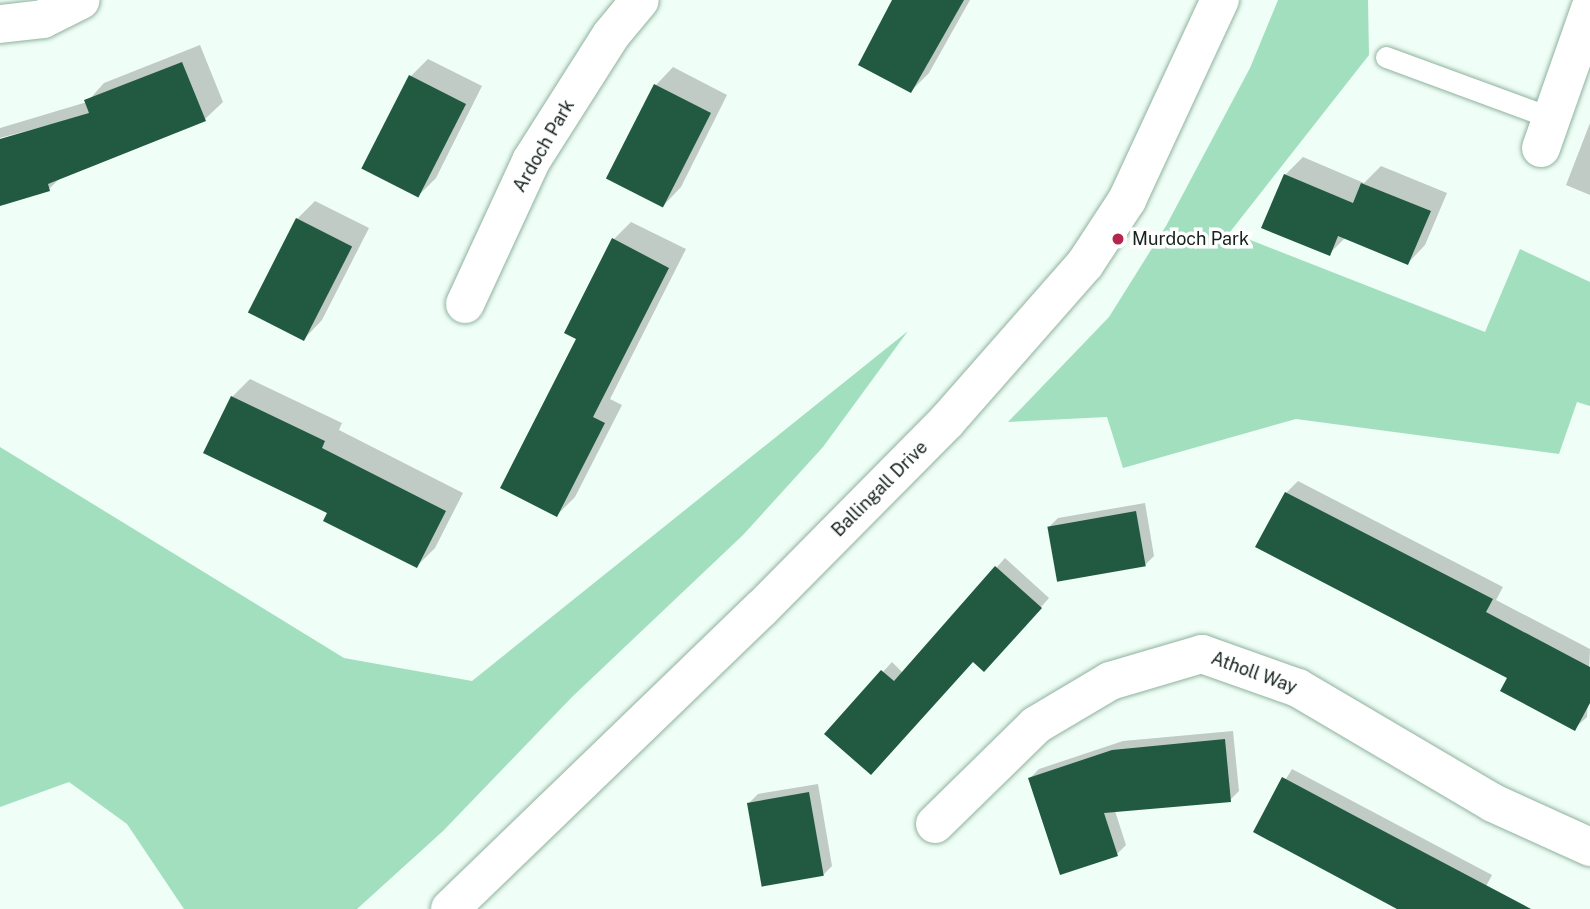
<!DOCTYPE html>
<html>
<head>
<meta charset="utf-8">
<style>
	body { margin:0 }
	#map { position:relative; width:1590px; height:909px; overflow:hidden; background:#effef6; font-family:"Public Sans",sans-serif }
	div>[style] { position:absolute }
	.green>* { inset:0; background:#a2dfbf }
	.shadow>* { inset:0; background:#0003 }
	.building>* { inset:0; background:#225a41; transform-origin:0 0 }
	.roads { filter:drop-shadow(0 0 2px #8fb19e) drop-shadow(0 0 2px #8fb19e) }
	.lane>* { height:21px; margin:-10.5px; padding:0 10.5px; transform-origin:10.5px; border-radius:10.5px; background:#fff }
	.street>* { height:38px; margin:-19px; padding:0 19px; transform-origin:19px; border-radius:19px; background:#fff }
	.dots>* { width:19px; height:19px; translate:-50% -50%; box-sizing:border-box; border:4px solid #fff; border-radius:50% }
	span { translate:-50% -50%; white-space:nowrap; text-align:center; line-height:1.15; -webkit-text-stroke:7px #fff; paint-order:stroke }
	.street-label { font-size:18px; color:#15231c }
	.poi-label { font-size:18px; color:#15231c }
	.left { translate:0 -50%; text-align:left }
</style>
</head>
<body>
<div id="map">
	<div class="green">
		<i style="clip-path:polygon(1278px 0,1368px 0,1369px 55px,1230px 232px,1485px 332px,1520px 249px,1590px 282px,1590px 406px,1577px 402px,1559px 454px,1296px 419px,1123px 468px,1107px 417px,1008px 422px,1109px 317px,1166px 226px,1250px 68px)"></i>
		<i style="clip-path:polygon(908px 331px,823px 447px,743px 535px,572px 697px,443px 831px,357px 909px,184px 909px,127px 824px,69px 782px,0 807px,0 447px,344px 658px,472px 681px)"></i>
	</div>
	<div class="shadow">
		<i style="clip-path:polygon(894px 0,970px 0,929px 73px,911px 91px)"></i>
		<i style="clip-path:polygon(200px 45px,223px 102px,205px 119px,62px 176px,49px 189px,0 204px,0 141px,98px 112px,0 138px,0 128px,87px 102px,104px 83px)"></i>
		<i style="clip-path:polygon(428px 59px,482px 86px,436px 178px,418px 196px,411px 76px)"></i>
		<i style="clip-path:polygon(673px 67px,727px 95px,681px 187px,664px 205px,656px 85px)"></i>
		<i style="clip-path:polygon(1590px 123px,1590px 195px,1566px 185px)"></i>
		<i style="clip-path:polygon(1303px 157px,1364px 183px,1381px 166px,1447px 193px,1425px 245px,1408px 263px,1346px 237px,1329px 254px,1285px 175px)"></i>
		<i style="clip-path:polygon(315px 201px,369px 228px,322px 320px,305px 338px,297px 219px)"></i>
		<i style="clip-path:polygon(631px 222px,686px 249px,610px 399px,622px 405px,575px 497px,557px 515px,578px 338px,613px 240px)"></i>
		<i style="clip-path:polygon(250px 379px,342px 423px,339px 430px,463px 493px,435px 548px,417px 566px,330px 512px,232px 397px)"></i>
		<i style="clip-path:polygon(1298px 481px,1503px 587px,1496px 600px,1590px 649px,1587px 717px,1575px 728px,1509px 677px,1286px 493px)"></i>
		<i style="clip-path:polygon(1145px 503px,1154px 556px,1145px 565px,1049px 527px,1058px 518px)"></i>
		<i style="clip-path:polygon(1005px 558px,1049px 598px,993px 661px,973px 660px,826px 734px,892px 662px,903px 673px)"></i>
		<i style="clip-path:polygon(1233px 731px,1239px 791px,1230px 800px,1115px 811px,1126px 845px,1117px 854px,1030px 778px,1039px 769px,1123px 741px)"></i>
		<i style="clip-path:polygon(1292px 769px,1492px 875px,1474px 909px,1400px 909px,1255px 831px)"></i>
		<i style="clip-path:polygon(818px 784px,832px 866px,823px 875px,749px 803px,758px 794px)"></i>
	</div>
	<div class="building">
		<i style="clip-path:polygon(892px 0,964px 0,911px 93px,858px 65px)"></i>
		<i style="clip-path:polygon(182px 62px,206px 121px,48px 184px,50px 191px,0 206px,0 139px,89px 113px,84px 100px)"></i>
		<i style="left:409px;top:75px;width:64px;height:105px;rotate:27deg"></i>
		<i style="left:654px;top:84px;width:64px;height:106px;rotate:27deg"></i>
		<i style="clip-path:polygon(1284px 174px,1353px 203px,1361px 183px,1431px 211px,1408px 265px,1338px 236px,1330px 256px,1261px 228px)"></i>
		<i style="left:296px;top:218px;width:63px;height:106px;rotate:27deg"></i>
		<i style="clip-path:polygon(612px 238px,669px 268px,593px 417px,605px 423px,557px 517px,500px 488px,576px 339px,564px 333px)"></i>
		<i style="clip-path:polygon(231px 396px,325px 441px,322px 448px,446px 511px,417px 568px,323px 521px,327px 513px,203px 453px)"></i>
		<i style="clip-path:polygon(1285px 492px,1493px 599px,1486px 612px,1590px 667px,1590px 703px,1575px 731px,1500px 691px,1507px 678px,1255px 547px)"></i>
		<i style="left:1136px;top:511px;width:56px;height:90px;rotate:80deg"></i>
		<i style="clip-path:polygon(995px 566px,1042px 608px,984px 672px,973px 662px,871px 775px,824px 734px,881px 670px,894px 681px)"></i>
		<i style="clip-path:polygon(1225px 739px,1231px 802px,1104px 813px,1118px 856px,1060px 875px,1028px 778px,1112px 750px)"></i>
		<i style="clip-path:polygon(1282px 777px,1357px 817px,1531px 909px,1397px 909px,1253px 832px)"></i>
		<i style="left:809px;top:792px;width:85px;height:63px;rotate:80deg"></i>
	</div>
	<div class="roads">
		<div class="lane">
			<i style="left:1386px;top:57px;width:177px;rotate:20.2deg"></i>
		</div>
		<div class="street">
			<i style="left:0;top:24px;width:43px;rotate:-6.6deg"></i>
			<i style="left:43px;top:19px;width:42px;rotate:-26.6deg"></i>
			<i style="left:1541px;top:148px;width:147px;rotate:-70.6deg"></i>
			<i style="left:465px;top:304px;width:157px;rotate:-65.2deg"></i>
			<i style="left:531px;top:161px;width:149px;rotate:-57.6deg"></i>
			<i style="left:611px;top:35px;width:45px;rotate:-50.4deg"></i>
			<i style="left:935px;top:824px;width:141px;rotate:-44.4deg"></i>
			<i style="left:1036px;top:725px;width:86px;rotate:-30.7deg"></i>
			<i style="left:1110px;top:681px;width:96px;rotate:-16.4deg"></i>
			<i style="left:1202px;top:654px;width:102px;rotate:19.5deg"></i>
			<i style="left:1298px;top:688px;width:226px;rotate:30.5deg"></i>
			<i style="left:1493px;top:803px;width:107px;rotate:24.4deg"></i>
			<i style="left:450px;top:909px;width:432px;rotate:-44deg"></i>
			<i style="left:761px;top:609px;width:264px;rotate:-45.3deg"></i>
			<i style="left:947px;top:421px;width:209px;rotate:-48.7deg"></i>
			<i style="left:1085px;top:264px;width:77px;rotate:-56.7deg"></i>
			<i style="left:1127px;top:200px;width:221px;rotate:-65.1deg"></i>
		</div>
	</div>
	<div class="dots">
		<i style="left:1118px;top:239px;background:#b6264c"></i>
	</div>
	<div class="street-label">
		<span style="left:544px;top:146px;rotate:-60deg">Ardoch Park</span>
		<span style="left:880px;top:489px;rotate:-45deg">Ballingall Drive</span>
		<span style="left:1254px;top:673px;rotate:20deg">Atholl Way</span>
	</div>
	<div class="poi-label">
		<span class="left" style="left:1132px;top:239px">Murdoch Park</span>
	</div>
</div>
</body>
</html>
